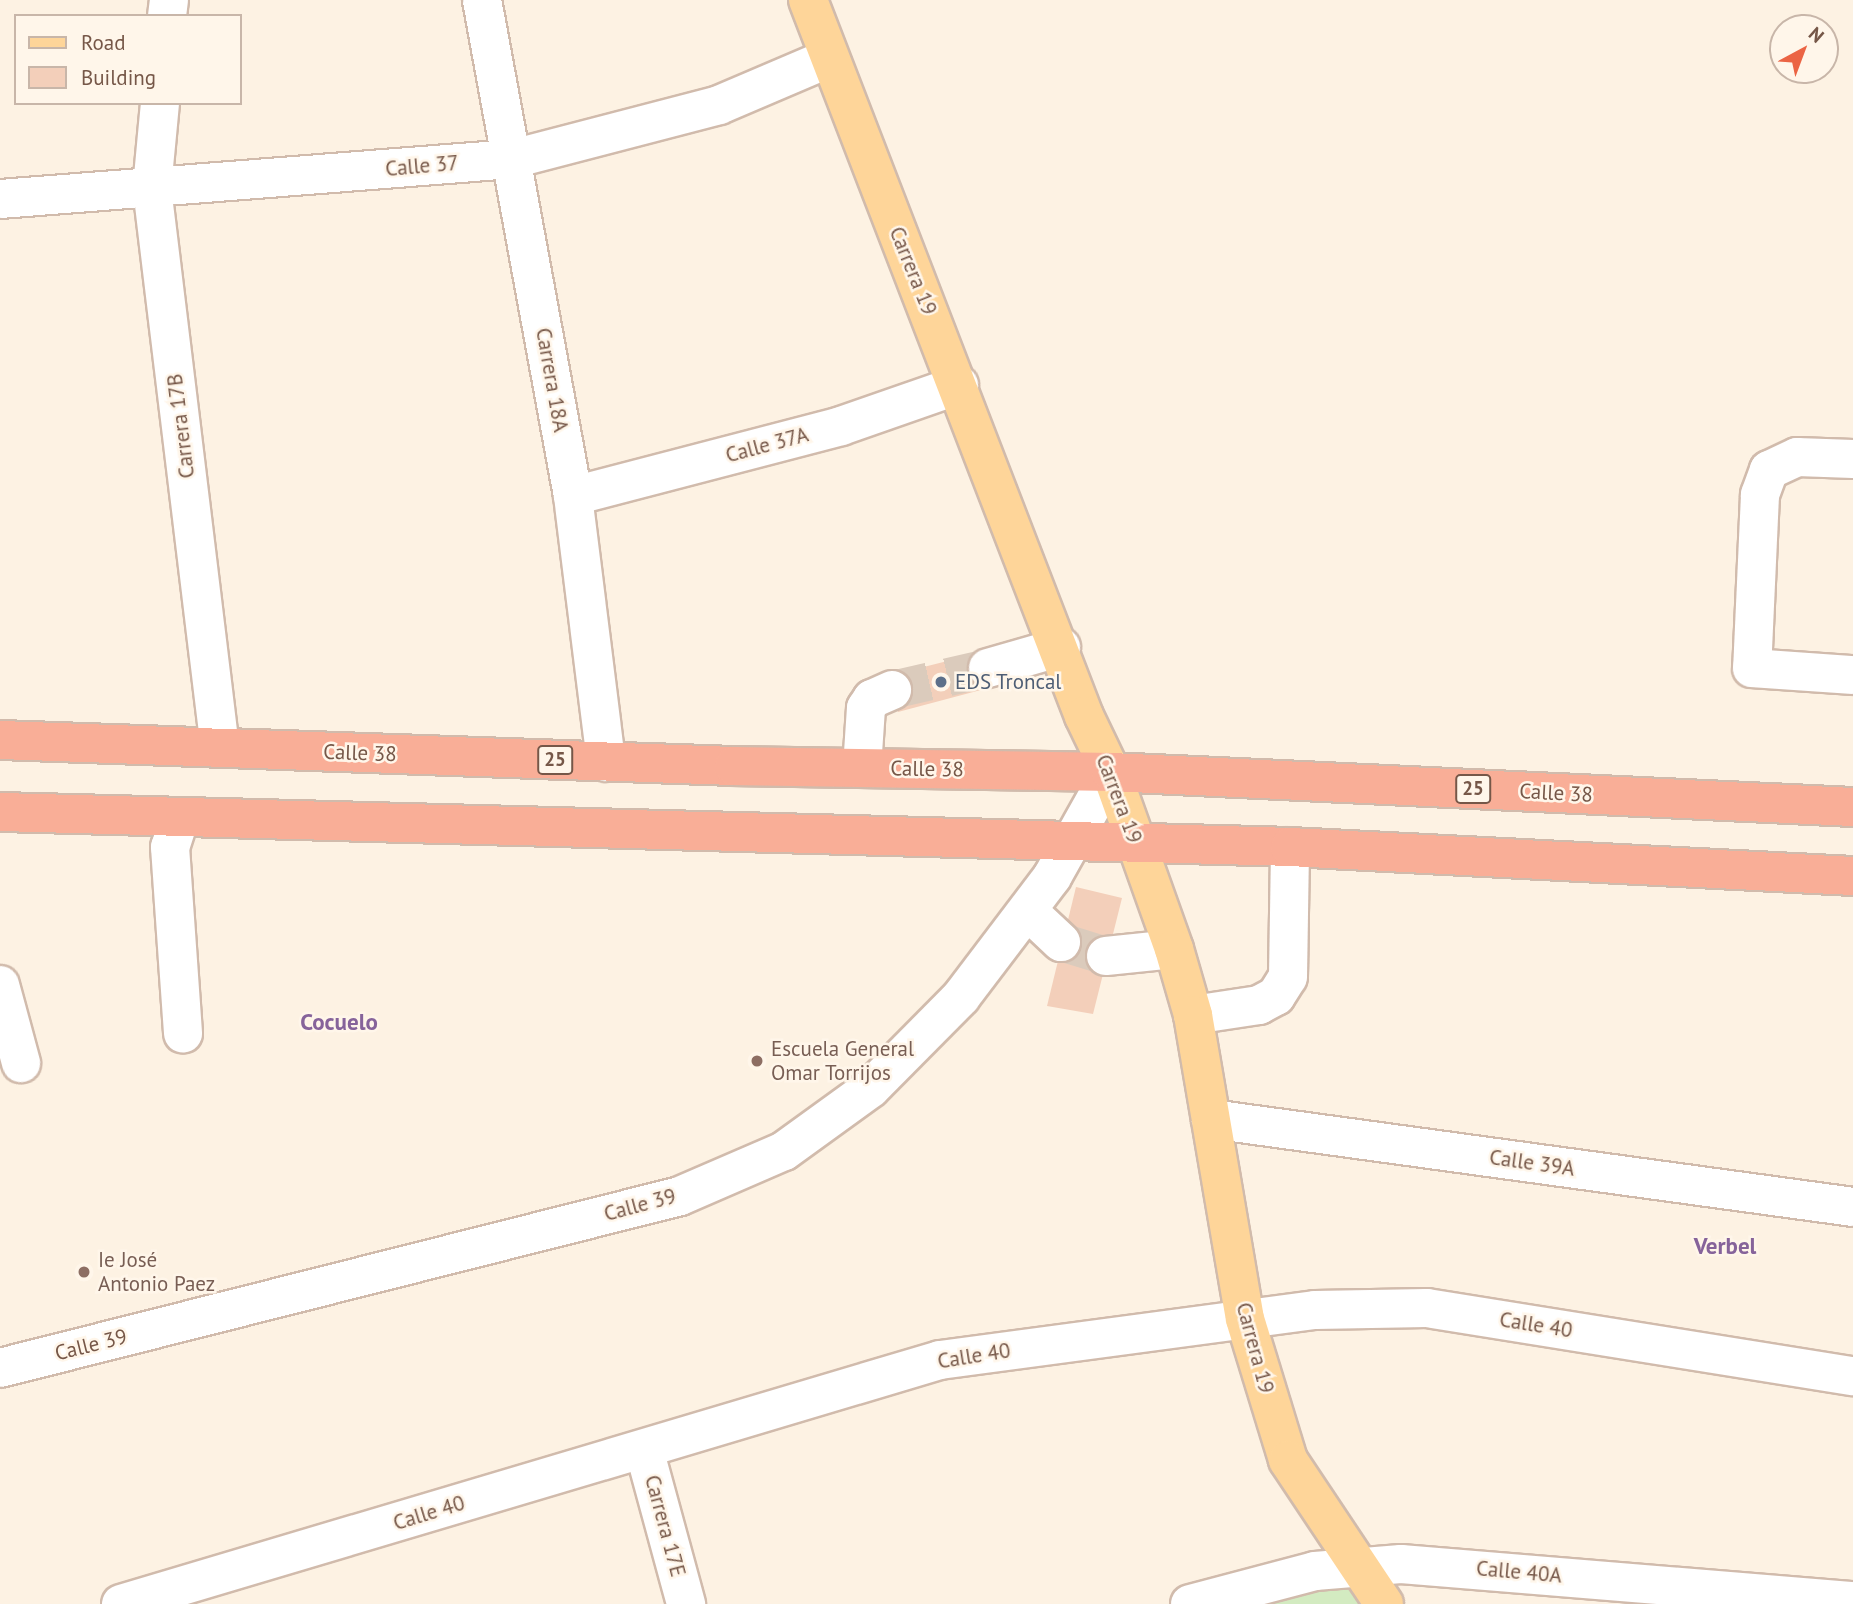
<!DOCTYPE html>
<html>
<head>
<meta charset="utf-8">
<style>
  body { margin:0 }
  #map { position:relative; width:1853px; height:1604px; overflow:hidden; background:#fdf2e3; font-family:"PT Sans",sans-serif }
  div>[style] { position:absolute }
  .green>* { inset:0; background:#d3ebc1 }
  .building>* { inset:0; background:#f3cfba }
  .minor-tunnel>* { height:38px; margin-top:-19px; transform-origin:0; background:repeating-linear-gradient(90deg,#dbcbbc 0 38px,transparent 0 57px) }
  .roads { filter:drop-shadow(2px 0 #d1bbac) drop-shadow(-2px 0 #d1bbac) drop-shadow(0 2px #d1bbac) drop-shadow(0 -2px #d1bbac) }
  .minor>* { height:38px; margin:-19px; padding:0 19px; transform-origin:19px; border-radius:19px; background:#fff }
  .major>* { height:38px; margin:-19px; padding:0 19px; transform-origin:19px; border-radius:19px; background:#fed599 }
  .highway>* { height:38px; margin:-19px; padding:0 19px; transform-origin:19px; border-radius:19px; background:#f9ae97 }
  .dots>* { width:19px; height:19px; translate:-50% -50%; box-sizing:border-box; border:4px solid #fff6ea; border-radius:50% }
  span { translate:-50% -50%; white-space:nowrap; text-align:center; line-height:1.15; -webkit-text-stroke:5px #fff6ea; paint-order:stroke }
  .shield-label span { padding:2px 5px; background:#fff6ea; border:2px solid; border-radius:5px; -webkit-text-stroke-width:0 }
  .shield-label { font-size:19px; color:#765748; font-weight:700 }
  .street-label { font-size:21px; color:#765748 }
  .service-label { font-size:21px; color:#4e5e75 }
  .left { translate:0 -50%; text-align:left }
  .education-label { font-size:21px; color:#785e54 }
  .neighbourhood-label { font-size:23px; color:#86639a; font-weight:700 }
  .legend { position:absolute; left:14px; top:14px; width:228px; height:91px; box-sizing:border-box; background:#fff6ea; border:2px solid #c8b6a9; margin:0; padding:9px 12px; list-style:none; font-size:21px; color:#765748 }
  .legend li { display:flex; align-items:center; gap:14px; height:35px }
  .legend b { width:35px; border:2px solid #c8b6a9 }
  .north { position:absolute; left:1769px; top:14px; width:70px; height:70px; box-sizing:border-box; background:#fff6ea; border:2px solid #c8b6a9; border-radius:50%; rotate:41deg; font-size:19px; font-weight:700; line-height:28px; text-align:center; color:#765748 }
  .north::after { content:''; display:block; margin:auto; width:24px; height:32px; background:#eb6444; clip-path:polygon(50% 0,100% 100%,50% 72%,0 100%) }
</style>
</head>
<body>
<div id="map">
  <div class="green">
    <div style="clip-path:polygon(1356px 1567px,1384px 1604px,1194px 1604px)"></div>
  </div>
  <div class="building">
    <div style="clip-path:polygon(983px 652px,992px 687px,898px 712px,888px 676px)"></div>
    <div style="clip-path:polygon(1076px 887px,1122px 898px,1093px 1014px,1047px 1006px)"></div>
  </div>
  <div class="minor-tunnel">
    <div style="left:892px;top:690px;width:98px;rotate:-12.9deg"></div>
    <div style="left:1061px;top:942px;width:47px;rotate:17.3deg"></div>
  </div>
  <div class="roads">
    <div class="minor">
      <div style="left:482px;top:0;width:504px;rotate:79.6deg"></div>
      <div style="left:573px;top:496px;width:268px;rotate:82.9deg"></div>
      <div style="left:167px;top:16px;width:16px;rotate:-83deg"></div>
      <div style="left:160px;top:103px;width:85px;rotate:95.4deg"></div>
      <div style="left:152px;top:188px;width:564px;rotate:83.08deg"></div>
      <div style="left:0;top:199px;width:514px;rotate:-4.47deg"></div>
      <div style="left:512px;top:159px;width:214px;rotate:-14.6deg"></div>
      <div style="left:719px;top:105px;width:120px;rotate:-23.1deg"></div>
      <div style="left:1853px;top:459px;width:56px;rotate:-178deg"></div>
      <div style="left:1797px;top:457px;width:31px;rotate:155deg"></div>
      <div style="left:1769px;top:470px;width:27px;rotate:110deg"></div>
      <div style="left:1760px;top:495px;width:173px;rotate:92.6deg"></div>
      <div style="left:1752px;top:668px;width:101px;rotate:4deg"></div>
      <div style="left:573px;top:496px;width:277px;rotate:-14.6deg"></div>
      <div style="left:841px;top:426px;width:125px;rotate:-19.2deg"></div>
      <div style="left:988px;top:668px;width:76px;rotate:-16deg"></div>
      <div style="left:862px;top:768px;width:60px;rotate:-86.2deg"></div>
      <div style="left:866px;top:708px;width:11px;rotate:-56deg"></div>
      <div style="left:872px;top:699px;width:22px;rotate:-24deg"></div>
      <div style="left:180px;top:817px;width:32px;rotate:108deg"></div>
      <div style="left:170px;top:847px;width:187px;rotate:86deg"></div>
      <div style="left:1029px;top:912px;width:44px;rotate:43.2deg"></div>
      <div style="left:1106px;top:956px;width:68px;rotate:-5.9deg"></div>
      <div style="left:0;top:985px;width:81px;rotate:74.9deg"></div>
      <div style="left:1193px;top:1015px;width:67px;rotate:-8.6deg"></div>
      <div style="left:1259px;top:1005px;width:19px;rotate:-28deg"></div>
      <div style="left:1276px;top:996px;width:22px;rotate:-58deg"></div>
      <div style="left:1288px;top:977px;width:130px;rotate:-89.1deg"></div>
      <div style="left:1211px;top:1119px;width:648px;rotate:7.8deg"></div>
      <div style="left:0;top:1368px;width:701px;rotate:-14.19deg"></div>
      <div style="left:680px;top:1196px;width:113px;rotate:-23.4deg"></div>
      <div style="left:784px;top:1151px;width:107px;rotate:-35.9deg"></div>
      <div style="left:871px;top:1088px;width:128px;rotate:-45.3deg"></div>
      <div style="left:961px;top:997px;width:151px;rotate:-52.8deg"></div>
      <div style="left:1052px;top:877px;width:120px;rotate:-60.7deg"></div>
      <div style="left:644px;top:1449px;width:161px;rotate:74.8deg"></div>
      <div style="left:121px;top:1604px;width:855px;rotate:-16.59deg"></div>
      <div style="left:940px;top:1360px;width:378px;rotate:-7.6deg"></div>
      <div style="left:1315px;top:1310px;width:112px;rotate:-1deg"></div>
      <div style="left:1427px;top:1308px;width:431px;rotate:9.1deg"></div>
      <div style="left:1190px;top:1604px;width:129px;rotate:-14.8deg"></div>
      <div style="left:1315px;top:1571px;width:86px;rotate:-4.7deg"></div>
      <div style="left:1401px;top:1564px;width:454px;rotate:4.7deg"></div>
    </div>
    <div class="major">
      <div style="left:808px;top:0;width:767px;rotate:68.92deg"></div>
      <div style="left:1084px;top:716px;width:62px;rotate:64.3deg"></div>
      <div style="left:1111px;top:772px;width:188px;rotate:70.4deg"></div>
      <div style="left:1174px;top:949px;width:69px;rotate:73.9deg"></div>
      <div style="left:1193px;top:1015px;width:308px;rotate:80.3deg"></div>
      <div style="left:1245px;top:1319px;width:147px;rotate:73deg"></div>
      <div style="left:1288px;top:1460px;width:173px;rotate:56.3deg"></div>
    </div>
    <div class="highway">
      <div style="left:0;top:740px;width:734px;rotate:2.03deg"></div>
      <div style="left:734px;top:766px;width:377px;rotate:0.9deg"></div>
      <div style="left:1111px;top:772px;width:743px;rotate:2.7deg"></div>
      <div style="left:0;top:812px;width:1290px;rotate:1.55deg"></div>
      <div style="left:1290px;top:847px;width:564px;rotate:2.95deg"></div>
    </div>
  </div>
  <div class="dots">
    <div style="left:941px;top:682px;background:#5c6f8a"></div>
    <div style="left:757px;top:1061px;background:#8d6e63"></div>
    <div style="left:84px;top:1272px;background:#8d6e63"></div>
  </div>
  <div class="shield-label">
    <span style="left:555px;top:760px">25</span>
    <span style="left:1473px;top:789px">25</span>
  </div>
  <div class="street-label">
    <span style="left:422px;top:166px;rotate:-5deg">Calle 37</span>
    <span style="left:913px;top:271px;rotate:68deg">Carrera 19</span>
    <span style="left:552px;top:380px;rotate:80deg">Carrera 18A</span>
    <span style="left:181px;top:426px;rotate:-97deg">Carrera 17B</span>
    <span style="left:767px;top:445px;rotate:-15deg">Calle 37A</span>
    <span style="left:360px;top:753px;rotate:2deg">Calle 38</span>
    <span style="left:927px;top:769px;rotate:1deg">Calle 38</span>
    <span style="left:1556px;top:793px;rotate:3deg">Calle 38</span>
    <span style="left:1119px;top:799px;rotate:69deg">Carrera 19</span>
    <span style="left:1532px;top:1163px;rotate:8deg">Calle 39A</span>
    <span style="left:640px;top:1205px;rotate:-15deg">Calle 39</span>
    <span style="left:1536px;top:1325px;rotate:9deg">Calle 40</span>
    <span style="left:91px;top:1345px;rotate:-14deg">Calle 39</span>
    <span style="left:1255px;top:1348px;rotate:75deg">Carrera 19</span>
    <span style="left:974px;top:1356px;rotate:-9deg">Calle 40</span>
    <span style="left:429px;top:1513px;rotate:-17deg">Calle 40</span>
    <span style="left:665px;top:1526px;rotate:75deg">Carrera 17E</span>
    <span style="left:1519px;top:1572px;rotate:5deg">Calle 40A</span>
  </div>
  <div class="service-label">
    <span class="left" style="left:955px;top:682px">EDS Troncal</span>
  </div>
  <div class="education-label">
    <span class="left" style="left:771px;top:1061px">Escuela General<br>Omar Torrijos</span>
    <span class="left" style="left:98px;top:1272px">Ie José<br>Antonio Paez</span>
  </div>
  <div class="neighbourhood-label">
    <span style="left:339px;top:1022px">Cocuelo</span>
    <span style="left:1725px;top:1246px">Verbel</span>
  </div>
  <ul class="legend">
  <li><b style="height:9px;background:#fed599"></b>Road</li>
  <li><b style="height:19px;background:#f3cfba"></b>Building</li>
  </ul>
  <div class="north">N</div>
</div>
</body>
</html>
